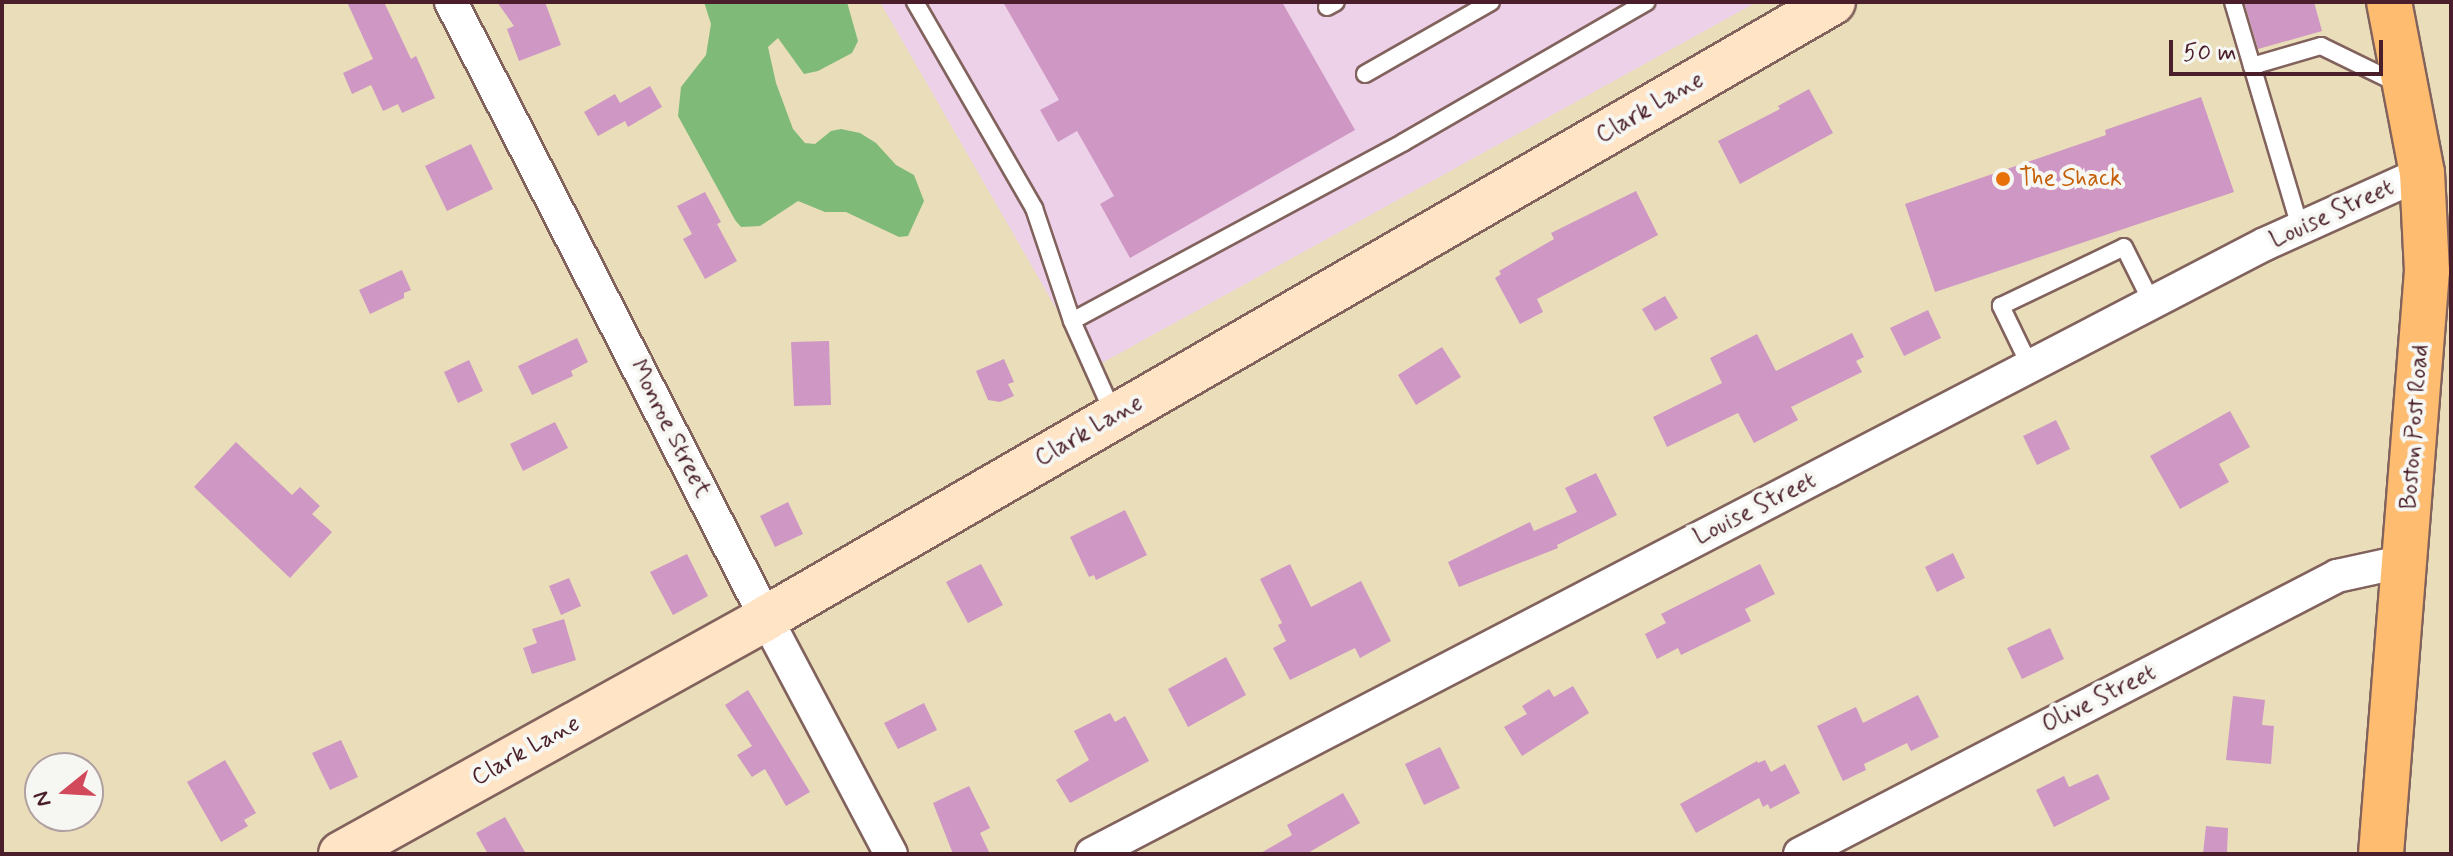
<!DOCTYPE html>
<html>
<head>
<meta charset="utf-8">
<style>
  body { margin:0 }
  #map { position:relative; width:2453px; height:856px; overflow:hidden; background:#e9deb9; font-family:Mynerve,sans-serif }
  div>[style] { position:absolute }
  .built>* { inset:0; background:#edd1e9 }
  .forest>* { inset:0; background:#80ba78 }
  .building>* { inset:0; background:#cf97c3 }
  .roads { filter:drop-shadow(2px 0 #82625d) drop-shadow(-2px 0 #82625d) drop-shadow(0 2px #82625d) drop-shadow(0 -2px #82625d) }
  .lane>* { height:16px; margin:-8px; padding:0 8px; transform-origin:8px; border-radius:8px; background:#fff }
  .street>* { height:32px; margin:-16px; padding:0 16px; transform-origin:16px; border-radius:16px; background:#fff }
  .secondary>* { height:44px; margin:-22px; padding:0 22px; transform-origin:22px; border-radius:22px; background:#ffe4c6 }
  .primary>* { height:44px; margin:-22px; padding:0 22px; transform-origin:22px; border-radius:22px; background:#febc70 }
  .dots>* { width:22px; height:22px; translate:-50% -50%; box-sizing:border-box; border:4px solid #f6f6f2; border-radius:50% }
  span { translate:-50% -50%; white-space:nowrap; text-align:center; line-height:1.15; -webkit-text-stroke:8px #f6f6f2; paint-order:stroke }
  .street-label { font-size:24px; color:#4a1f2b }
  .food-label { font-size:24px; color:#c56008 }
  .left { translate:0 -50%; text-align:left }
  .frame { position:absolute; inset:0; border:4px solid #4a1f2b; pointer-events:none }
  .north { position:absolute; left:24px; top:752px; width:80px; height:80px; box-sizing:border-box; background:#f6f6f2; border:2px solid #b1a0a2; border-radius:50%; rotate:252deg; font-size:22px; font-weight:700; line-height:32px; text-align:center; color:#4a1f2b }
  .north::after { content:''; display:block; margin:auto; width:28px; height:36px; background:#d1495b; clip-path:polygon(50% 0,100% 100%,50% 72%,0 100%) }
  .scale { position:absolute; left:2169px; top:40px; width:214px; height:36px; box-sizing:border-box; border:4px solid #4a1f2b; border-top:0; padding-left:10px; font-size:24px; line-height:28px; white-space:nowrap; color:#4a1f2b; -webkit-text-stroke:6px #f6f6f2; paint-order:stroke }
</style>
</head>
<body>
<div id="map">
  <div class="built">
    <div style="clip-path:polygon(880px 2px,1757px 2px,1091px 369px)"></div>
  </div>
  <div class="forest">
    <div style="clip-path:polygon(704px 2px,847px 2px,858px 41px,852px 53px,818px 71px,804px 74px,778px 38px,768px 47px,776px 83px,793px 129px,805px 143px,815px 144px,831px 131px,841px 129px,860px 133px,876px 143px,896px 165px,914px 175px,924px 201px,908px 236px,899px 237px,846px 212px,825px 212px,798px 201px,760px 226px,741px 227px,735px 220px,678px 116px,681px 87px,706px 55px,711px 24px)"></div>
  </div>
  <div class="building">
    <div style="clip-path:polygon(347px 2px,384px 2px,411px 59px,416px 56px,435px 98px,402px 113px,398px 104px,383px 111px,371px 85px,352px 94px,343px 73px,373px 59px)"></div>
    <div style="clip-path:polygon(497px 2px,545px 2px,561px 45px,519px 61px,507px 29px,514px 26px)"></div>
    <div style="clip-path:polygon(1003px 2px,1282px 2px,1355px 130px,1130px 258px,1100px 204px,1114px 196px,1077px 131px,1058px 142px,1040px 110px,1059px 100px)"></div>
    <div style="clip-path:polygon(2244px 2px,2314px 2px,2322px 31px,2258px 49px)"></div>
    <div style="clip-path:polygon(650px 86px,662px 107px,628px 127px,625px 121px,598px 136px,584px 112px,615px 94px,620px 103px)"></div>
    <div style="clip-path:polygon(1809px 89px,1833px 133px,1740px 184px,1718px 141px,1780px 109px,1778px 106px)"></div>
    <div style="clip-path:polygon(2201px 97px,2234px 192px,1935px 292px,1905px 204px,2106px 135px,2105px 130px)"></div>
    <div style="clip-path:polygon(471px 144px,493px 189px,447px 211px,425px 166px)"></div>
    <div style="clip-path:polygon(1636px 191px,1658px 235px,1537px 299px,1543px 312px,1520px 324px,1495px 278px,1501px 274px,1499px 271px,1554px 239px,1551px 233px)"></div>
    <div style="clip-path:polygon(705px 192px,721px 222px,717px 224px,737px 261px,705px 279px,683px 239px,692px 234px,677px 206px)"></div>
    <div style="clip-path:polygon(402px 270px,411px 290px,404px 293px,404px 298px,370px 314px,359px 290px)"></div>
    <div style="clip-path:polygon(1665px 296px,1678px 318px,1655px 331px,1642px 309px)"></div>
    <div style="clip-path:polygon(1928px 310px,1941px 338px,1904px 356px,1890px 328px)"></div>
    <div style="clip-path:polygon(1852px 333px,1864px 357px,1856px 361px,1862px 372px,1791px 407px,1798px 420px,1754px 443px,1738px 413px,1667px 447px,1653px 417px,1722px 383px,1710px 358px,1757px 334px,1776px 371px)"></div>
    <div style="clip-path:polygon(577px 338px,588px 362px,571px 371px,573px 376px,532px 395px,518px 366px)"></div>
    <div style="clip-path:polygon(829px 341px,831px 405px,794px 406px,791px 342px)"></div>
    <div style="clip-path:polygon(1442px 347px,1461px 377px,1416px 405px,1398px 375px)"></div>
    <div style="clip-path:polygon(1004px 359px,1014px 382px,1008px 384px,1014px 396px,1000px 402px,988px 400px,976px 371px)"></div>
    <div style="clip-path:polygon(469px 360px,483px 391px,458px 403px,444px 372px)"></div>
    <div style="clip-path:polygon(2230px 411px,2250px 447px,2219px 464px,2229px 482px,2180px 509px,2150px 456px)"></div>
    <div style="clip-path:polygon(2056px 420px,2070px 449px,2037px 465px,2023px 436px)"></div>
    <div style="clip-path:polygon(555px 422px,568px 448px,523px 471px,510px 444px)"></div>
    <div style="clip-path:polygon(236px 442px,292px 495px,300px 487px,320px 506px,312px 514px,332px 532px,290px 578px,194px 487px)"></div>
    <div style="clip-path:polygon(1596px 473px,1617px 515px,1557px 545px,1558px 548px,1459px 587px,1448px 562px,1530px 522px,1534px 531px,1577px 512px,1565px 488px)"></div>
    <div style="clip-path:polygon(788px 502px,803px 534px,775px 547px,760px 516px)"></div>
    <div style="clip-path:polygon(1125px 510px,1147px 555px,1096px 580px,1094px 575px,1089px 577px,1070px 537px)"></div>
    <div style="clip-path:polygon(1953px 553px,1965px 578px,1937px 592px,1925px 567px)"></div>
    <div style="clip-path:polygon(687px 554px,708px 596px,673px 615px,650px 572px)"></div>
    <div style="clip-path:polygon(981px 564px,1003px 605px,968px 623px,946px 582px)"></div>
    <div style="clip-path:polygon(1290px 564px,1311px 607px,1361px 581px,1391px 641px,1360px 658px,1355px 648px,1290px 680px,1273px 648px,1286px 641px,1278px 625px,1282px 623px,1260px 579px)"></div>
    <div style="clip-path:polygon(1760px 564px,1775px 594px,1745px 609px,1751px 621px,1681px 655px,1678px 648px,1657px 659px,1645px 634px,1666px 623px,1661px 614px)"></div>
    <div style="clip-path:polygon(569px 578px,581px 606px,561px 615px,549px 586px)"></div>
    <div style="clip-path:polygon(564px 619px,576px 660px,532px 674px,523px 648px,537px 643px,532px 629px)"></div>
    <div style="clip-path:polygon(2050px 628px,2064px 659px,2022px 679px,2007px 648px)"></div>
    <div style="clip-path:polygon(1226px 657px,1246px 695px,1188px 727px,1168px 689px)"></div>
    <div style="clip-path:polygon(1573px 686px,1589px 713px,1522px 756px,1504px 727px,1527px 714px,1522px 706px,1549px 689px,1554px 697px)"></div>
    <div style="clip-path:polygon(748px 690px,810px 792px,786px 806px,765px 769px,752px 777px,737px 755px,752px 746px,725px 705px)"></div>
    <div style="clip-path:polygon(1918px 695px,1939px 737px,1911px 751px,1907px 743px,1864px 764px,1866px 770px,1843px 781px,1817px 726px,1856px 707px,1863px 723px)"></div>
    <div style="clip-path:polygon(2233px 696px,2265px 700px,2262px 725px,2274px 726px,2271px 764px,2226px 760px)"></div>
    <div style="clip-path:polygon(924px 703px,937px 730px,898px 749px,884px 723px)"></div>
    <div style="clip-path:polygon(1110px 713px,1115px 722px,1125px 716px,1149px 761px,1070px 803px,1056px 780px,1089px 760px,1074px 731px)"></div>
    <div style="clip-path:polygon(341px 740px,358px 777px,330px 790px,312px 753px)"></div>
    <div style="clip-path:polygon(1440px 747px,1460px 788px,1424px 805px,1405px 764px)"></div>
    <div style="clip-path:polygon(225px 760px,256px 813px,244px 820px,248px 826px,221px 842px,187px 782px)"></div>
    <div style="clip-path:polygon(1765px 760px,1771px 772px,1785px 764px,1800px 793px,1770px 809px,1768px 804px,1763px 807px,1759px 798px,1696px 833px,1680px 804px,1757px 761px,1758px 763px)"></div>
    <div style="clip-path:polygon(2098px 774px,2110px 799px,2054px 827px,2036px 790px,2064px 776px,2069px 787px)"></div>
    <div style="clip-path:polygon(969px 786px,990px 828px,980px 833px,990px 854px,953px 854px,933px 803px)"></div>
    <div style="clip-path:polygon(1343px 793px,1360px 823px,1306px 854px,1259px 854px,1292px 835px,1287px 825px)"></div>
    <div style="clip-path:polygon(505px 817px,526px 854px,488px 854px,476px 833px)"></div>
    <div style="clip-path:polygon(2206px 826px,2228px 828px,2227px 854px,2203px 854px)"></div>
  </div>
  <div class="roads">
    <div class="lane">
      <div style="left:915px;top:2px;width:238px;rotate:60deg"></div>
      <div style="left:1034px;top:208px;width:119px;rotate:71.4deg"></div>
      <div style="left:1072px;top:321px;width:377px;rotate:-28.3deg"></div>
      <div style="left:1404px;top:142px;width:280px;rotate:-30deg"></div>
      <div style="left:2233px;top:2px;width:67px;rotate:73.5deg"></div>
      <div style="left:2252px;top:66px;width:72px;rotate:-16.2deg"></div>
      <div style="left:2321px;top:46px;width:85px;rotate:26deg"></div>
      <div style="left:1327px;top:7px;width:10px;rotate:-29deg"></div>
      <div style="left:2252px;top:66px;width:168px;rotate:73.4deg"></div>
      <div style="left:1365px;top:74px;width:145px;rotate:-29.7deg"></div>
      <div style="left:1072px;top:321px;width:103px;rotate:65.9deg"></div>
      <div style="left:2030px;top:366px;width:67px;rotate:-115.8deg"></div>
      <div style="left:2001px;top:306px;width:136px;rotate:-25.6deg"></div>
      <div style="left:2124px;top:247px;width:63px;rotate:63.4deg"></div>
    </div>
    <div class="street">
      <div style="left:451px;top:2px;width:692px;rotate:62.92deg"></div>
      <div style="left:766px;top:618px;width:267px;rotate:62.1deg"></div>
      <div style="left:1092px;top:854px;width:1322px;rotate:-27.48deg"></div>
      <div style="left:2265px;top:244px;width:172px;rotate:-24.3deg"></div>
      <div style="left:1800px;top:854px;width:605px;rotate:-27.37deg"></div>
      <div style="left:2337px;top:576px;width:70px;rotate:-12.4deg"></div>
    </div>
    <div class="secondary">
      <div style="left:341px;top:854px;width:486px;rotate:-29deg"></div>
      <div style="left:766px;top:618px;width:1232px;rotate:-30deg"></div>
    </div>
    <div class="primary">
      <div style="left:2381px;top:854px;width:585px;rotate:-85.49deg"></div>
      <div style="left:2427px;top:271px;width:98px;rotate:-92.9deg"></div>
      <div style="left:2422px;top:173px;width:174px;rotate:-100.9deg"></div>
    </div>
  </div>
  <div class="dots">
    <div style="left:2003px;top:179px;background:#e8710a"></div>
  </div>
  <div class="street-label">
    <span style="left:1650px;top:108px;rotate:-30deg">Clark Lane</span>
    <span style="left:2332px;top:214px;rotate:-25deg">Louise Street</span>
    <span style="left:2415px;top:427px;rotate:-86deg">Boston Post Road</span>
    <span style="left:670px;top:429px;rotate:63deg">Monroe Street</span>
    <span style="left:1089px;top:431px;rotate:-30deg">Clark Lane</span>
    <span style="left:1755px;top:509px;rotate:-27deg">Louise Street</span>
    <span style="left:2099px;top:699px;rotate:-27deg">Olive Street</span>
    <span style="left:526px;top:751px;rotate:-29deg">Clark Lane</span>
  </div>
  <div class="food-label">
    <span class="left" style="left:2019px;top:179px">The Shack</span>
  </div>
  <div class="frame"></div>
  <div class="north">N</div>
  <div class="scale">50 m</div>
</div>
</body>
</html>
